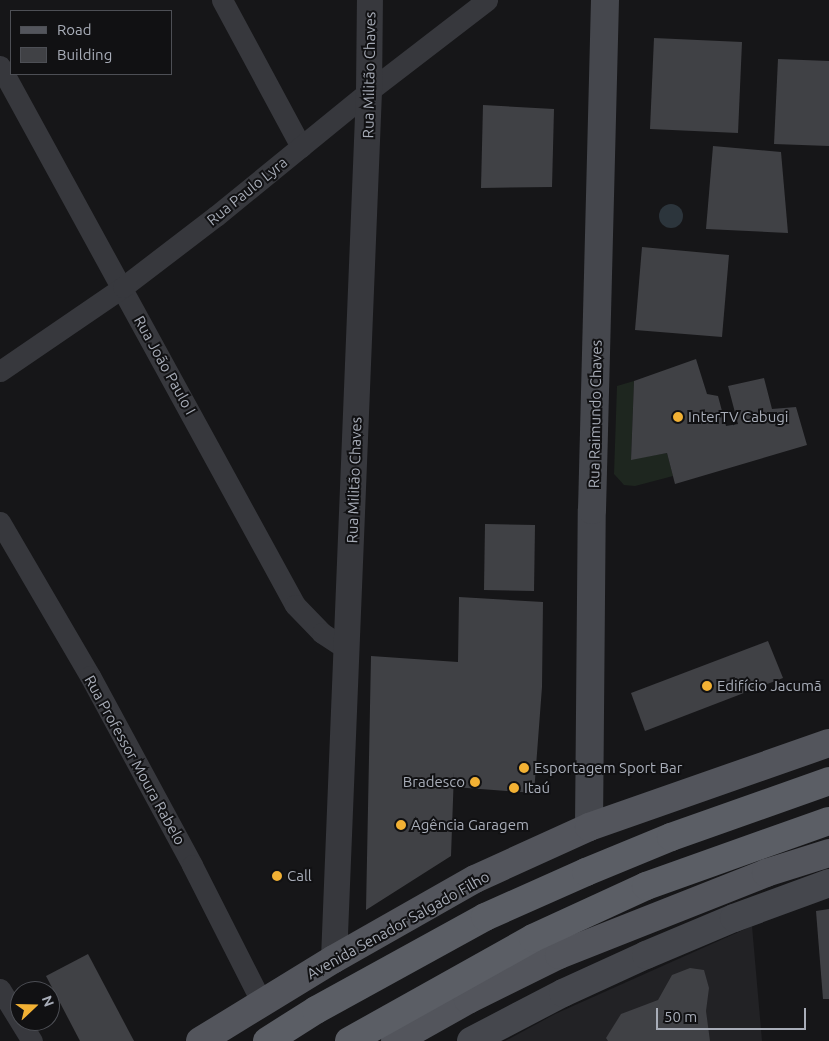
<!DOCTYPE html>
<html>
<head>
<meta charset="utf-8">
<style>
  body { margin:0 }
  #map { position:relative; width:829px; height:1041px; overflow:hidden; background:#161618; font-family:Ubuntu,sans-serif }
  div>[style] { position:absolute }
  .built>* { inset:0; background:#222225 }
  .green>* { inset:0; background:#1e261f }
  .water>* { inset:0; background:#2c353c }
  .round { border-radius:50% }
  .building>* { inset:0; background:#404145 }
  .minor>* { height:21px; margin:-10.5px; padding:0 10.5px; transform-origin:10.5px; border-radius:10.5px; background:#37383d }
  .tertiary>* { height:26px; margin:-13px; padding:0 13px; transform-origin:13px; border-radius:13px; background:#37383d }
  .secondary>* { height:28px; margin:-14px; padding:0 14px; transform-origin:14px; border-radius:14px; background:#45474d }
  .primary>* { height:28px; margin:-14px; padding:0 14px; transform-origin:14px; border-radius:14px; background:#53555c }
  .trunk>* { height:28px; margin:-14px; padding:0 14px; transform-origin:14px; border-radius:14px; background:#5b5e65 }
  .dots>* { width:14px; height:14px; translate:-50% -50%; box-sizing:border-box; border:2px solid #111113; border-radius:50% }
  span { translate:-50% -50%; white-space:nowrap; text-align:center; line-height:1.15; -webkit-text-stroke:4px #111113; paint-order:stroke }
  .street-label { font-size:15px; color:#a8adb8 }
  .poi-label { font-size:15px; color:#a8adb8 }
  .left { translate:0 -50%; text-align:left }
  .right { translate:-100% -50%; text-align:right }
  .legend { position:absolute; left:10px; top:10px; width:162px; height:65px; box-sizing:border-box; background:#111113; border:1px solid #4d4f55; margin:0; padding:6px 9px; list-style:none; font-size:15px; color:#a8adb8 }
  .legend li { display:flex; align-items:center; gap:10px; height:25px }
  .legend b { width:25px; border:1px solid #4d4f55 }
  .north { position:absolute; left:10px; top:981px; width:50px; height:50px; box-sizing:border-box; background:#111113; border:1px solid #4d4f55; border-radius:50%; rotate:69deg; font-size:14px; font-weight:700; line-height:20px; text-align:center; color:#a8adb8 }
  .north::after { content:''; display:block; margin:auto; width:18px; height:22px; background:#f2b134; clip-path:polygon(50% 0,100% 100%,50% 72%,0 100%) }
  .scale { position:absolute; left:656px; top:1008px; width:150px; height:22px; box-sizing:border-box; border:2px solid #a8adb8; border-top:0; padding-left:6px; font-size:15px; line-height:18px; white-space:nowrap; color:#a8adb8; -webkit-text-stroke:4px #111113; paint-order:stroke }
</style>
</head>
<body>
<div id="map">
  <div class="built">
    <div style="clip-path:polygon(752px 926px,762px 1041px,505px 1041px,555px 1014px)"></div>
  </div>
  <div class="green">
    <div style="clip-path:polygon(634px 381px,631px 459px,667px 453px,673px 476px,635px 486px,624px 485px,614px 474px,617px 386px)"></div>
  </div>
  <div class="water">
    <div class="round" style="left:659px;top:204px;width:24px;height:24px"></div>
  </div>
  <div class="building">
    <div style="clip-path:polygon(654px 38px,742px 42px,738px 133px,650px 129px)"></div>
    <div style="clip-path:polygon(778px 59px,829px 61px,829px 146px,774px 144px)"></div>
    <div style="clip-path:polygon(483px 105px,554px 109px,552px 187px,481px 188px)"></div>
    <div style="clip-path:polygon(713px 146px,781px 152px,788px 233px,706px 229px)"></div>
    <div style="clip-path:polygon(642px 247px,729px 255px,722px 337px,635px 330px)"></div>
    <div style="clip-path:polygon(696px 359px,707px 394px,718px 396px,726px 426px,738px 424px,728px 386px,764px 378px,772px 409px,796px 407px,807px 445px,675px 484px,667px 453px,631px 460px,634px 381px)"></div>
    <div style="clip-path:polygon(485px 524px,535px 525px,534px 591px,484px 590px)"></div>
    <div style="clip-path:polygon(459px 597px,543px 602px,542px 687px,534px 793px,454px 787px,454px 772px,451px 856px,366px 910px,371px 656px,458px 662px)"></div>
    <div style="clip-path:polygon(768px 641px,783px 678px,645px 731px,631px 693px)"></div>
    <div style="clip-path:polygon(829px 909px,829px 999px,823px 999px,816px 911px)"></div>
    <div style="clip-path:polygon(88px 954px,134px 1041px,80px 1041px,46px 976px)"></div>
    <div style="clip-path:polygon(690px 968px,704px 970px,709px 988px,706px 1011px,710px 1041px,608px 1041px,606px 1038px,621px 1014px,658px 1000px,672px 975px)"></div>
  </div>
  <div class="minor">
    <div style="left:222px;top:0;width:167px;rotate:61.7deg"></div>
    <div style="left:0;top:66px;width:614px;rotate:61.31deg"></div>
    <div style="left:295px;top:605px;width:39px;rotate:46deg"></div>
    <div style="left:322px;top:633px;width:30px;rotate:33deg"></div>
    <div style="left:0;top:371px;width:149px;rotate:-34.3deg"></div>
    <div style="left:123px;top:287px;width:117px;rotate:-37.4deg"></div>
    <div style="left:216px;top:216px;width:198px;rotate:-39.2deg"></div>
    <div style="left:369px;top:91px;width:149px;rotate:-37.6deg"></div>
    <div style="left:0;top:522px;width:178px;rotate:59.7deg"></div>
    <div style="left:90px;top:676px;width:215px;rotate:61.6deg"></div>
    <div style="left:192px;top:865px;width:155px;rotate:63.1deg"></div>
    <div style="left:0;top:989px;width:61px;rotate:58.4deg"></div>
  </div>
  <div class="tertiary">
    <div style="left:334px;top:959px;width:869px;rotate:-87.69deg"></div>
    <div style="left:369px;top:91px;width:91px;rotate:-89.4deg"></div>
  </div>
  <div class="secondary">
    <div style="left:589px;top:827px;width:317px;rotate:-89.5deg"></div>
    <div style="left:592px;top:510px;width:510px;rotate:-88.54deg"></div>
    <div style="left:471px;top:1041px;width:104px;rotate:-27.6deg"></div>
    <div style="left:563px;top:993px;width:91px;rotate:-24.6deg"></div>
    <div style="left:646px;top:955px;width:95px;rotate:-22.8deg"></div>
    <div style="left:734px;top:918px;width:101px;rotate:-20.2deg"></div>
  </div>
  <div class="primary">
    <div style="left:200px;top:1041px;width:157px;rotate:-31.5deg"></div>
    <div style="left:334px;top:959px;width:162px;rotate:-29.6deg"></div>
    <div style="left:475px;top:879px;width:125px;rotate:-24.5deg"></div>
    <div style="left:589px;top:827px;width:254px;rotate:-19.3deg"></div>
    <div style="left:395px;top:1041px;width:84px;rotate:-29.3deg"></div>
    <div style="left:468px;top:1000px;width:102px;rotate:-26.3deg"></div>
    <div style="left:559px;top:955px;width:223px;rotate:-21.6deg"></div>
    <div style="left:766px;top:873px;width:66px;rotate:-17.6deg"></div>
  </div>
  <div class="trunk">
    <div style="left:267px;top:1041px;width:58px;rotate:-32.3deg"></div>
    <div style="left:316px;top:1010px;width:193px;rotate:-28.8deg"></div>
    <div style="left:485px;top:917px;width:111px;rotate:-24deg"></div>
    <div style="left:586px;top:872px;width:92px;rotate:-22.4deg"></div>
    <div style="left:671px;top:837px;width:168px;rotate:-19.5deg"></div>
    <div style="left:349px;top:1041px;width:211px;rotate:-29.2deg"></div>
    <div style="left:533px;top:938px;width:124px;rotate:-24.7deg"></div>
    <div style="left:646px;top:886px;width:194px;rotate:-19.6deg"></div>
  </div>
  <div class="dots">
    <div style="left:678px;top:417px;background:#f2b134"></div>
    <div style="left:707px;top:686px;background:#f2b134"></div>
    <div style="left:524px;top:768px;background:#f2b134"></div>
    <div style="left:475px;top:782px;background:#f2b134"></div>
    <div style="left:514px;top:788px;background:#f2b134"></div>
    <div style="left:401px;top:825px;background:#f2b134"></div>
    <div style="left:277px;top:876px;background:#f2b134"></div>
  </div>
  <div class="street-label">
    <span style="left:369px;top:75px;rotate:-89deg">Rua Militão Chaves</span>
    <span style="left:247px;top:191px;rotate:-39deg">Rua Paulo Lyra</span>
    <span style="left:165px;top:365px;rotate:61deg">Rua João Paulo I</span>
    <span style="left:595px;top:414px;rotate:-89deg">Rua Raimundo Chaves</span>
    <span style="left:354px;top:480px;rotate:-88deg">Rua Militão Chaves</span>
    <span style="left:135px;top:760px;rotate:61deg">Rua Professor Moura Rabelo</span>
    <span style="left:398px;top:925px;rotate:-29deg">Avenida Senador Salgado Filho</span>
  </div>
  <div class="poi-label">
    <span class="left" style="left:688px;top:417px">InterTV Cabugi</span>
    <span class="left" style="left:717px;top:686px">Edifício Jacumã</span>
    <span class="left" style="left:534px;top:768px">Esportagem Sport Bar</span>
    <span class="right" style="left:465px;top:782px">Bradesco</span>
    <span class="left" style="left:524px;top:788px">Itaú</span>
    <span class="left" style="left:411px;top:825px">Agência Garagem</span>
    <span class="left" style="left:287px;top:876px">Call</span>
  </div>
  <ul class="legend">
  <li><b style="height:6px;background:#53555c"></b>Road</li>
  <li><b style="height:14px;background:#404145"></b>Building</li>
  </ul>
  <div class="north">N</div>
  <div class="scale">50 m</div>
</div>
</body>
</html>
